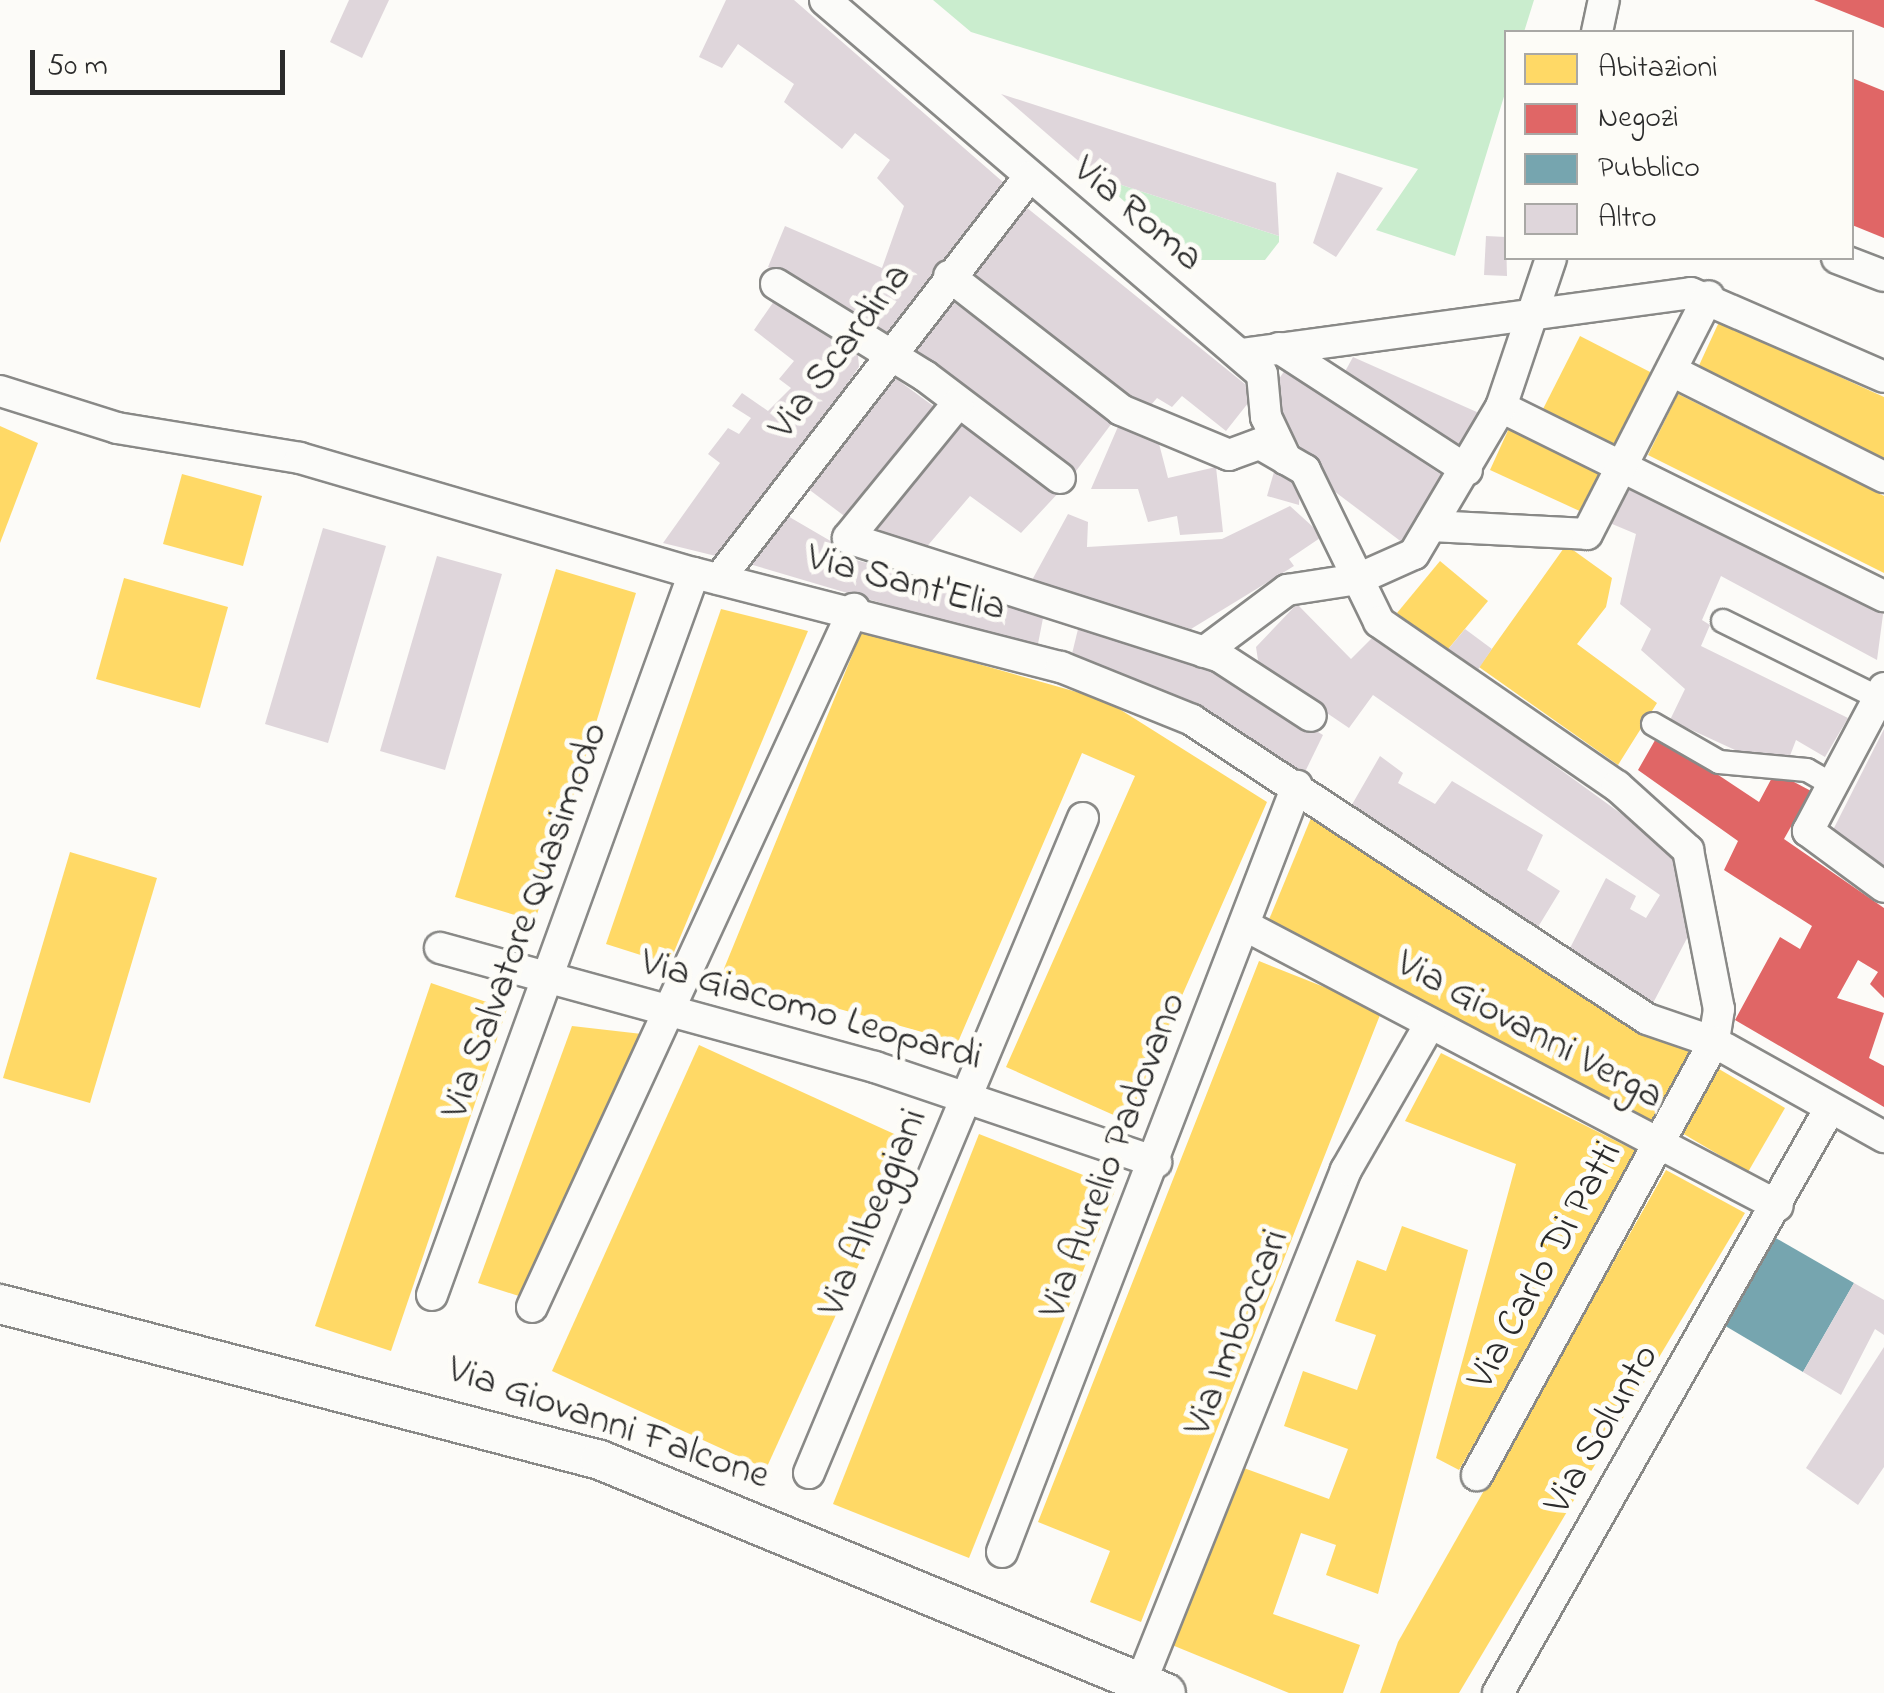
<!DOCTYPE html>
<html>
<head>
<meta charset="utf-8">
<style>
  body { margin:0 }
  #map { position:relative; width:1884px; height:1693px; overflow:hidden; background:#fcfbf8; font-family:"Indie Flower",sans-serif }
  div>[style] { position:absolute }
  .green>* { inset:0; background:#caedce }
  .homes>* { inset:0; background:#ffd966 }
  .shops>* { inset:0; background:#e06666 }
  .public>* { inset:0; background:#76a5af }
  .building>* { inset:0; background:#dfd6db }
  .roads { filter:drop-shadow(2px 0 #898987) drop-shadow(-2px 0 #898987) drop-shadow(0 2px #898987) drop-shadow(0 -2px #898987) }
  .pedestrian>* { height:22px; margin:-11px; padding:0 11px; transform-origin:11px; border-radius:11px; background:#fbfbf9 }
  .minor>* { height:30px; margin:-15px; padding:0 15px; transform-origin:15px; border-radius:15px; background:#fbfbf9 }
  .tertiary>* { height:38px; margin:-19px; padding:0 19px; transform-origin:19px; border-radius:19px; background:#fbfbf9 }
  span { translate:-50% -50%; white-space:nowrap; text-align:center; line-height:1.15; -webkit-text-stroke:10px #fdfcf7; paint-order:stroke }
  .street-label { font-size:40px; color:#2b2b2b }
  .legend { position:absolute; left:1504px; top:30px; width:350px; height:230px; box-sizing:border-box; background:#fdfcf7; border:2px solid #a9a8a5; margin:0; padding:12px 18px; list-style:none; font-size:30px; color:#2b2b2b }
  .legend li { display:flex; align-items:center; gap:20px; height:50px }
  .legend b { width:50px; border:2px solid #a9a8a5 }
  .scale { position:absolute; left:30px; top:50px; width:255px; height:45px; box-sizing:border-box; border:5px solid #2b2b2b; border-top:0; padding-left:12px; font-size:30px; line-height:35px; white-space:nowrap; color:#2b2b2b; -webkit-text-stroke:8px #fdfcf7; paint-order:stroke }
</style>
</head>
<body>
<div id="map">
  <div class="green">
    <div style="clip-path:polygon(933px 0,1534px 0,1524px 32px,1506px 32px,1506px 90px,1455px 256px,1376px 230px,1418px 169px,971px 32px)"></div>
    <div style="clip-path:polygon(1097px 177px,1279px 236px,1279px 242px,1265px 260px,1190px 260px)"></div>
  </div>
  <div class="homes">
    <div style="clip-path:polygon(1719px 322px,1884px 397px,1884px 458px,1696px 372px)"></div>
    <div style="clip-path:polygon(1580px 336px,1654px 374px,1617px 449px,1542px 411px)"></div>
    <div style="clip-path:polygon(1678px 394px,1884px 496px,1884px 573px,1648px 455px)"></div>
    <div style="clip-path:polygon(0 426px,38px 443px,0 543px)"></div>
    <div style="clip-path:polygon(1510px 426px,1604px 469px,1584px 513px,1490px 470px)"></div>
    <div style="clip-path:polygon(182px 474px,262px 496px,243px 566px,163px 544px)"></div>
    <div style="clip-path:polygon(1566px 545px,1612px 578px,1606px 607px,1577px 644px,1657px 703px,1618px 765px,1479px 667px)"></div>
    <div style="clip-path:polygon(1440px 561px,1488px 601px,1445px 653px,1397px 613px)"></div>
    <div style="clip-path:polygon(556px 569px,636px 593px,535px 921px,455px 897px)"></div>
    <div style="clip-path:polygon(124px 578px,228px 607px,200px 708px,96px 679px)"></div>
    <div style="clip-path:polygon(721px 609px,808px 631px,669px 964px,606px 944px)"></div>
    <div style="clip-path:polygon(862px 631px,1105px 700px,1267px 802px,1127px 1121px,1006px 1067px,1135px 776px,1082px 753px,958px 1042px,721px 976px)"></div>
    <div style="clip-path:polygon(1311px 818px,1689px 1052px,1653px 1122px,1268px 922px)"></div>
    <div style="clip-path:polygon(70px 852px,157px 878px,90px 1103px,3px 1078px)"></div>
    <div style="clip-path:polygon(1259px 961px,1382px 1010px,1141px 1622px,1090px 1602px,1110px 1551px,1038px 1522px)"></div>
    <div style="clip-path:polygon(431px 983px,507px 1009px,391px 1351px,315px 1326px)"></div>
    <div style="clip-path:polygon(572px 1026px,642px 1034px,522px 1297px,478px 1283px)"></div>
    <div style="clip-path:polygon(699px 1045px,914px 1143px,766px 1469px,552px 1371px)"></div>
    <div style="clip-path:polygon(1441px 1053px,1640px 1153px,1459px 1470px,1436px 1458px,1516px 1164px,1405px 1121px)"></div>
    <div style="clip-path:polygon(1719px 1069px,1785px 1108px,1748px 1172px,1682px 1133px)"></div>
    <div style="clip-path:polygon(979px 1134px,1116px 1188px,969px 1558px,833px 1504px)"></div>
    <div style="clip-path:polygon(1666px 1170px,1745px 1213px,1459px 1693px,1380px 1693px,1398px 1642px)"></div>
    <div style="clip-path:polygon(1402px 1226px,1468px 1250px,1378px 1594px,1326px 1575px,1336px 1545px,1301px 1533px,1273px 1614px,1360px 1645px,1343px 1693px,1289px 1693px,1172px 1645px,1241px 1467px,1329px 1499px,1348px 1449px,1284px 1426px,1303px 1371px,1357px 1390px,1376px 1335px,1335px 1321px,1357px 1260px,1386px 1271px)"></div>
  </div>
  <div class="shops">
    <div style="clip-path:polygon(1814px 0,1884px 0,1884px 28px)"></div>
    <div style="clip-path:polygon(1852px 78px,1884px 91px,1884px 238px,1852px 225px)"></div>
    <div style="clip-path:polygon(1658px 735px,1759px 802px,1775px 772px,1811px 791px,1784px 839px,1884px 908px,1884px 998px,1870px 984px,1878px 972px,1858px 960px,1837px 998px,1884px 1013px,1869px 1058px,1884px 1066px,1884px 1107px,1735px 1020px,1780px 937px,1800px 949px,1812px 926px,1724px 870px,1738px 841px,1638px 770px)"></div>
  </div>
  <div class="public">
    <div style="clip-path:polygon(1774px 1237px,1854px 1283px,1803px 1372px,1722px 1324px)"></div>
  </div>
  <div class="building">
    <div style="clip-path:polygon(349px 0,389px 0,362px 58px,330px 42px)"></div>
    <div style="clip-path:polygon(726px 0,794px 0,1003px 182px,888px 333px,768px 267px,785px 226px,882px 268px,904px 206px,877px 178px,890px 160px,855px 133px,842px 149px,784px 102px,794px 84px,738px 44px,722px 68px,699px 57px)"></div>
    <div style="clip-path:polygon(1001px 94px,1276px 183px,1279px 236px,1097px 177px)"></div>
    <div style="clip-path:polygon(1337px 172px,1383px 188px,1336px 257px,1313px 243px)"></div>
    <div style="clip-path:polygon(1021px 203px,1256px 393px,1226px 431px,1182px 396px,1172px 407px,1157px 398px,1144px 413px,965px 276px)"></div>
    <div style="clip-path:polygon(1486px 236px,1506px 237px,1507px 276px,1484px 275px)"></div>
    <div style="clip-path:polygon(779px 294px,858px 355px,859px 367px,724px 558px,663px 543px,720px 463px,708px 454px,728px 428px,739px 434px,751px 418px,732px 406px,742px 393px,768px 411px,791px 388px,779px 379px,794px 361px,754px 330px)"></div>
    <div style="clip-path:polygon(946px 297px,1115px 419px,1076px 471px,907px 350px)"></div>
    <div style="clip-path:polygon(1353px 357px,1479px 413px,1461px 451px,1342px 377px)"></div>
    <div style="clip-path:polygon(1285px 370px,1446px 478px,1403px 543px,1318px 479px,1270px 392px)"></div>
    <div style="clip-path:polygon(891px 375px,936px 408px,847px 518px,803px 485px)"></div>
    <div style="clip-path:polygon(962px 413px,1061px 490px,1021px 533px,970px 496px,918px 557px,873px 525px)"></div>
    <div style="clip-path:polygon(1120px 422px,1157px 436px,1168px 478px,1216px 467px,1223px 532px,1180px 535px,1177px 516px,1148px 522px,1138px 489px,1091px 489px)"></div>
    <div style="clip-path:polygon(1276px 465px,1300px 482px,1299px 505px,1267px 496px)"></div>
    <div style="clip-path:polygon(1619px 482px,1884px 607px,1877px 660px,1721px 576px,1702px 620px,1710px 625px,1701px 646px,1848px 718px,1825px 757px,1796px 740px,1788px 761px,1748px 756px,1670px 720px,1685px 689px,1641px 650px,1651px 629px,1620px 604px,1636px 534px,1605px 521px)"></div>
    <div style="clip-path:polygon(1290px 506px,1323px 536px,1289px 559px,1294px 566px,1191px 629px,1031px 582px,1068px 514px,1088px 522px,1087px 547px,1222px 539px)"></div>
    <div style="clip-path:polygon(786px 515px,834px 543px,828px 552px,1044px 613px,1037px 649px,746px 563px)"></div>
    <div style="clip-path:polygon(323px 528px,386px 546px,328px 743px,265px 724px)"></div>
    <div style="clip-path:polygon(437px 556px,502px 574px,445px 770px,380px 751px)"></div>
    <div style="clip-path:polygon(1297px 604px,1351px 659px,1375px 635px,1678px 855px,1695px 923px,1652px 1005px,1569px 950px,1606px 878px,1636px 896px,1630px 909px,1646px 918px,1660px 895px,1373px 695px,1349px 728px,1259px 667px,1256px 647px)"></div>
    <div style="clip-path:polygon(1079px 625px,1212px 669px,1323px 735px,1303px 776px,1071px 658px)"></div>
    <div style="clip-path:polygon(1465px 629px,1492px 649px,1475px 674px,1445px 653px)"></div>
    <div style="clip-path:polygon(1884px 729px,1884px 869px,1833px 830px)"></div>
    <div style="clip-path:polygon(1380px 756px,1403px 773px,1398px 783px,1435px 804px,1452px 781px,1543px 835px,1527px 870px,1560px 891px,1535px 932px,1350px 808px)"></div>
    <div style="clip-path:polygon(1854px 1283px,1884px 1300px,1884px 1335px,1875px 1329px,1841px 1395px,1803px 1372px)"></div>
    <div style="clip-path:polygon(1884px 1347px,1884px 1467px,1858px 1505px,1806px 1468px)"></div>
  </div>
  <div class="roads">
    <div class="pedestrian">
      <div style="left:1723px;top:621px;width:174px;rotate:26.3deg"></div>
      <div style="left:1653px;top:724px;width:76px;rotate:29.9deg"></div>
      <div style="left:1719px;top:762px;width:88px;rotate:5.2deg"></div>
      <div style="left:1807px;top:770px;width:30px;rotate:30deg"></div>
    </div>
    <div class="minor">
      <div style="left:825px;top:0;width:575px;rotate:40.56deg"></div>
      <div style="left:1262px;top:374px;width:43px;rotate:84.7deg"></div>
      <div style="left:1266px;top:417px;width:47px;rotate:64.5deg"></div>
      <div style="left:1286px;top:459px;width:22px;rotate:30deg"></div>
      <div style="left:1305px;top:470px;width:169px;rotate:64deg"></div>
      <div style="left:1379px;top:622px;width:289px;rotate:34.6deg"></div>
      <div style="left:1617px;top:786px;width:96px;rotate:42deg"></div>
      <div style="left:1688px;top:850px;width:162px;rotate:79deg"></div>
      <div style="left:1719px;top:1009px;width:33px;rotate:99deg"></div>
      <div style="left:1714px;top:1042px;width:494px;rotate:118.7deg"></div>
      <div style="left:1597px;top:32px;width:33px;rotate:-78deg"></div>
      <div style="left:1837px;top:258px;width:50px;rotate:21deg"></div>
      <div style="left:949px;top:276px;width:218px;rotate:37.9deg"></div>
      <div style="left:1121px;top:410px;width:117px;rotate:22.6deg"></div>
      <div style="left:1229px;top:455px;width:33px;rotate:-20deg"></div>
      <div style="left:1260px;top:444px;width:30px;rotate:30deg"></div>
      <div style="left:776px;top:284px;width:175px;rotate:31.7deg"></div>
      <div style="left:925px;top:376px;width:169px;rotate:37.1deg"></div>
      <div style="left:1279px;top:348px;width:224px;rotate:33deg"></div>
      <div style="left:1241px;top:354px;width:454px;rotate:-7.7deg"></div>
      <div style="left:1691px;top:293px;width:210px;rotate:23.5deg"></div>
      <div style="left:1672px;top:371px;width:237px;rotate:26.6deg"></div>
      <div style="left:0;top:391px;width:123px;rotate:17.5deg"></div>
      <div style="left:117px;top:428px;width:185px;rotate:9.3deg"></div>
      <div style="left:300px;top:458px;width:410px;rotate:16.3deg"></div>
      <div style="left:694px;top:573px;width:379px;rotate:14.4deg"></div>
      <div style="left:1061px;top:667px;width:141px;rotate:22deg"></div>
      <div style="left:1192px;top:720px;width:544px;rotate:33.31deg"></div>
      <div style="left:1647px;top:1019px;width:71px;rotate:18.9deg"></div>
      <div style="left:1714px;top:1042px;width:195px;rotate:29.2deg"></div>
      <div style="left:958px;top:403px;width:174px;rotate:129.2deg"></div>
      <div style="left:848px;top:538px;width:391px;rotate:17.7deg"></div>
      <div style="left:1220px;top:657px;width:108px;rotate:33deg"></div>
      <div style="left:1501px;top:407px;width:427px;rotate:26.3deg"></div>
      <div style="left:1431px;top:526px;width:156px;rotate:2.9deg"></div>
      <div style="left:1587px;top:534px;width:267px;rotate:-62.9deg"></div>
      <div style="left:719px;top:579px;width:508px;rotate:-52.36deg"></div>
      <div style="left:1204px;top:652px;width:104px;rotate:-36.8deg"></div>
      <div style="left:1287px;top:590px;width:72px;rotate:-8.8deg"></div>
      <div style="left:1358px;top:579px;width:61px;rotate:-24.1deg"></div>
      <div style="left:1414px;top:554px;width:171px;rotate:-59.4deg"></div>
      <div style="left:1501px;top:407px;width:157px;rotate:-71.4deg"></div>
      <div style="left:1884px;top:688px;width:162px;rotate:118deg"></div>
      <div style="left:1808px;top:831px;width:94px;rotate:36.4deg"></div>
      <div style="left:1244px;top:925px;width:603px;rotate:27.75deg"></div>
      <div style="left:440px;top:948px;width:451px;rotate:15.3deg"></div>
      <div style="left:875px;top:1067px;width:297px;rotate:18.7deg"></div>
      <div style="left:432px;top:1295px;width:768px;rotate:-70.06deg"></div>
      <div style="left:532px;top:1307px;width:769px;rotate:-65.24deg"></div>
      <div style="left:809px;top:1473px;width:710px;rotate:-67.3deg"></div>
      <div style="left:1002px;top:1552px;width:821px;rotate:-68.94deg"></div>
      <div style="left:1141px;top:1682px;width:552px;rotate:-68.18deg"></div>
      <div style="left:1346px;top:1170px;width:168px;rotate:-60.1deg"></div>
      <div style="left:1498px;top:1693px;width:673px;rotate:-60.42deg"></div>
    </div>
    <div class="tertiary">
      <div style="left:0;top:1304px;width:620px;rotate:14.57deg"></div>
      <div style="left:600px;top:1460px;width:612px;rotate:22.38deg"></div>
    </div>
  </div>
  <div class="street-label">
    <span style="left:1137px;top:215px;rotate:40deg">Via Roma</span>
    <span style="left:841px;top:352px;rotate:-53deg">Via Scardina</span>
    <span style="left:906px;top:584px;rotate:15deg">Via Sant'Elia</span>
    <span style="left:526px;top:921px;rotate:-70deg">Via Salvatore Quasimodo</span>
    <span style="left:811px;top:1011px;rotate:16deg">Via Giacomo Leopardi</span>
    <span style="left:1529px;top:1031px;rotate:28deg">Via Giovanni Verga</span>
    <span style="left:1114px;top:1156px;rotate:-69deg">Via Aurelio Padovano</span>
    <span style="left:874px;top:1213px;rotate:-67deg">Via Albeggiani</span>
    <span style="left:1546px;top:1266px;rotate:-61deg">Via Carlo Di Patti</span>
    <span style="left:1238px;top:1333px;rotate:-68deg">Via Imboccari</span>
    <span style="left:608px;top:1424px;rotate:19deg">Via Giovanni Falcone</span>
    <span style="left:1603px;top:1430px;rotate:-60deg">Via Solunto</span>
  </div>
  <ul class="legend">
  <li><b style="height:28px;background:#ffd966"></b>Abitazioni</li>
  <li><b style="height:28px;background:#e06666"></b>Negozi</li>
  <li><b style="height:28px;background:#76a5af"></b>Pubblico</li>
  <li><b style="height:28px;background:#dfd6db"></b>Altro</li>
  </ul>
  <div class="scale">50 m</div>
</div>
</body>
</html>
